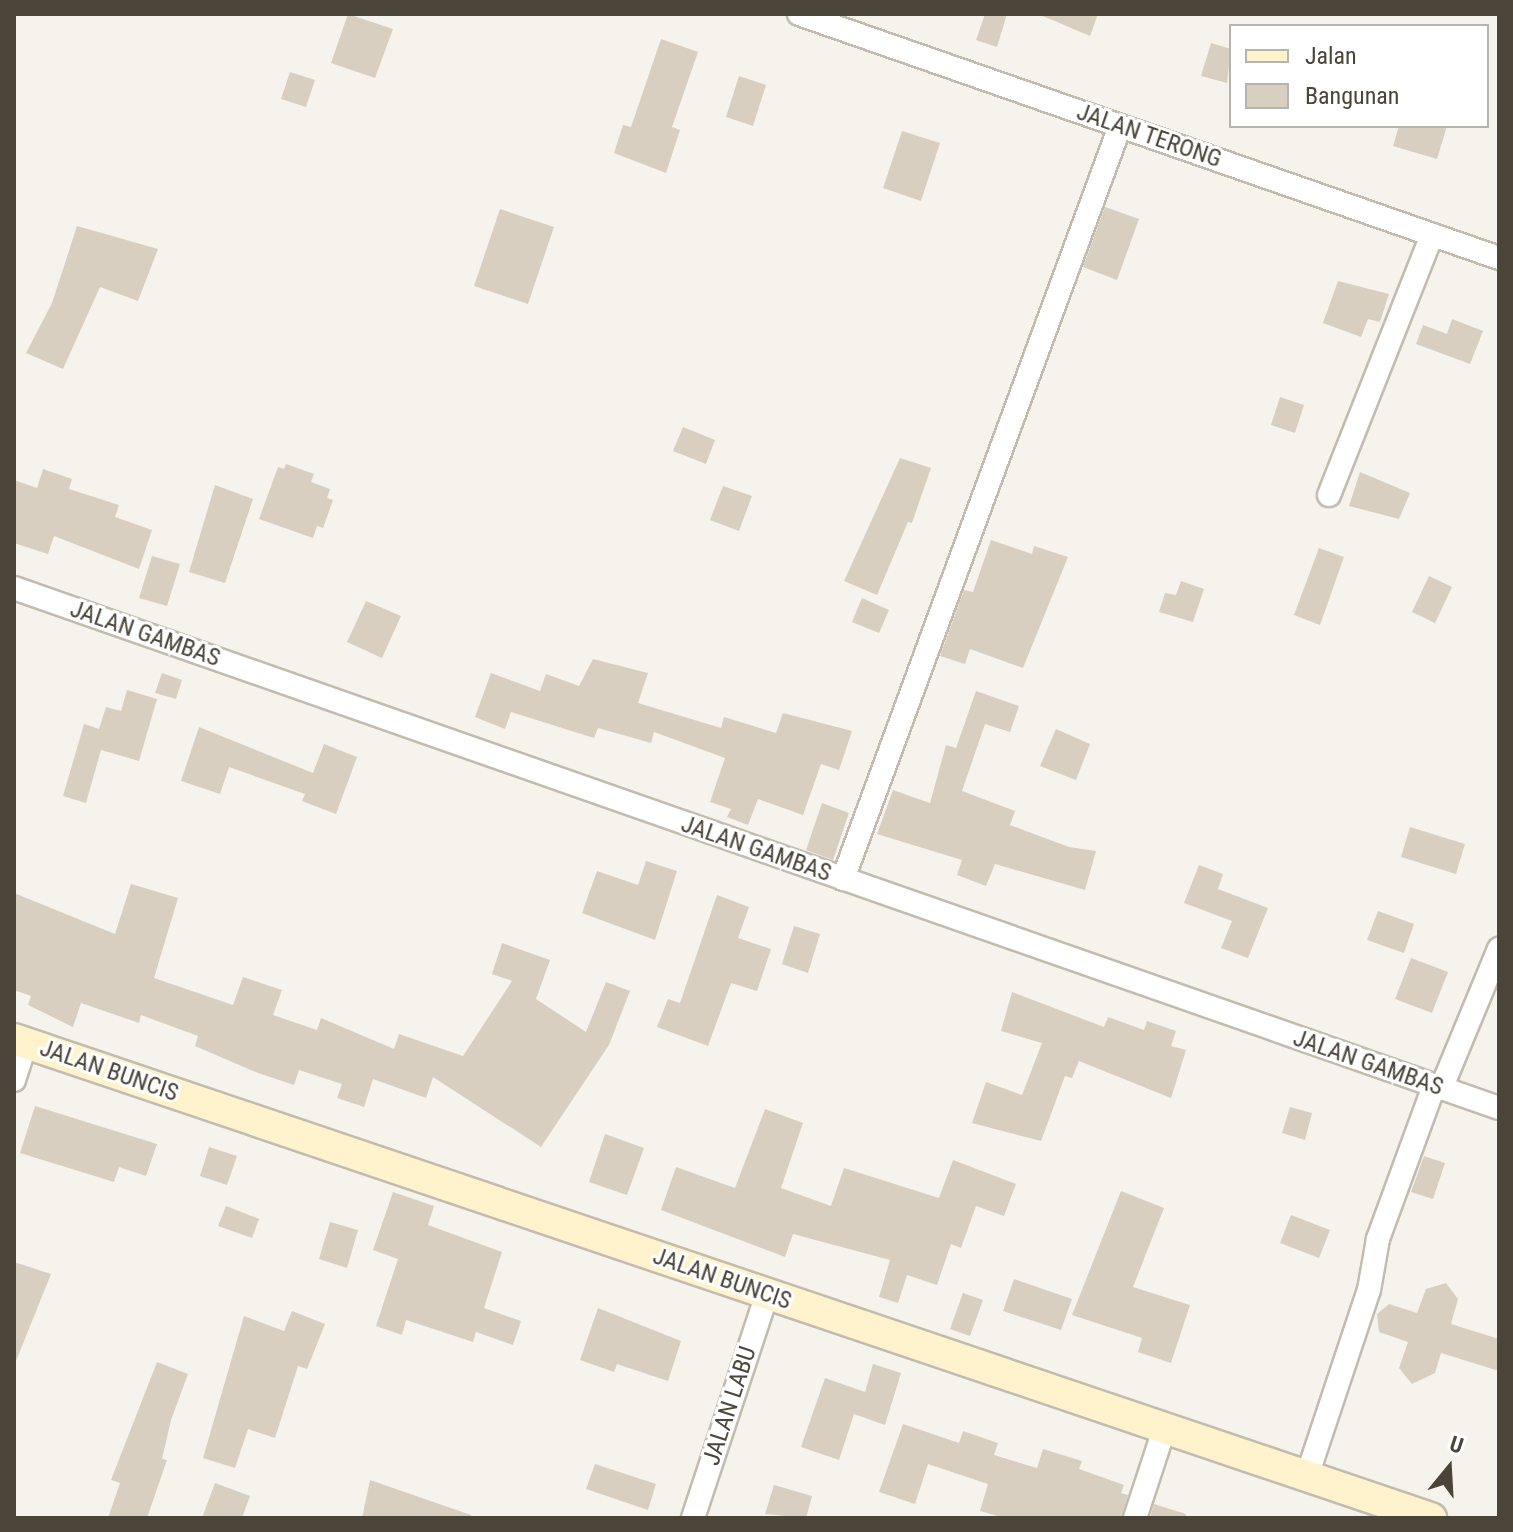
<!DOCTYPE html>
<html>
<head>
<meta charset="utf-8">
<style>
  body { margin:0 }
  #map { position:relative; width:1513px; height:1532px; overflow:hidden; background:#f6f3ec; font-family:"Roboto Condensed",sans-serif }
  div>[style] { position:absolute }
  .building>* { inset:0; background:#d8cfc1 }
  .roads { filter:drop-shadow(2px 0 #c2bbae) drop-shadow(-2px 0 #c2bbae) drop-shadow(0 2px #c2bbae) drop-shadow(0 -2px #c2bbae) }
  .street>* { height:22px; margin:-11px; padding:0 11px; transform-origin:11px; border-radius:11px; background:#fff }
  .secondary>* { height:30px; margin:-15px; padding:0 15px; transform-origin:15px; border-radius:15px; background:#fff3cd }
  span { translate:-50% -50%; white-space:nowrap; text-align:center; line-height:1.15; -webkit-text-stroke:6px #fff; paint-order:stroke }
  .street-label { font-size:24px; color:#4b4439 }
  .frame { position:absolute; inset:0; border:16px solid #4b4439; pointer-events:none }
  .legend { position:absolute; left:1229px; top:24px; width:260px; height:104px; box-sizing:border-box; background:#fff; border:2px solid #b7b4b0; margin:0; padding:10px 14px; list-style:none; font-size:24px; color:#4b4439 }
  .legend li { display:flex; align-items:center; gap:16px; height:40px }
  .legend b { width:40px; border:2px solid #b7b4b0 }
  .north { position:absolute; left:1409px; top:1428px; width:80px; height:80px; -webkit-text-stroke:6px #fff; paint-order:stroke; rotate:18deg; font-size:22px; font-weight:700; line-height:32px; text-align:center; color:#4b4439 }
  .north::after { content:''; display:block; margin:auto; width:28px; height:36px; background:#4b4439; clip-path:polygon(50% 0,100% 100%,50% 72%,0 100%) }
</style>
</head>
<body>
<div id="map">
  <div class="building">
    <div style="clip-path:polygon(348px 14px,393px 29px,375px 78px,331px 63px)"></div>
    <div style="clip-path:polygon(985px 14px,1007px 14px,997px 47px,976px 40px)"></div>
    <div style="clip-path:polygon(1038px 14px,1098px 14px,1090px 36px)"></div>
    <div style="clip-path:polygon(661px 39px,698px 52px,672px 127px,680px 130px,666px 173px,614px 153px,623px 125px,631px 127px)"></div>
    <div style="clip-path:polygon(1211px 43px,1231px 49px,1227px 83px,1201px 76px)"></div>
    <div style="clip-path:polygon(290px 72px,315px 80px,306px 107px,281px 99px)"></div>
    <div style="clip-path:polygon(739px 76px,766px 85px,753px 126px,726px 117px)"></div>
    <div style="clip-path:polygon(1399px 126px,1447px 126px,1437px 159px,1393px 146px)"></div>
    <div style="clip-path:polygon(902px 131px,940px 143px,921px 201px,883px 188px)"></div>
    <div style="clip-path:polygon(1105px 207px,1139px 219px,1117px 280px,1083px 267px)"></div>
    <div style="clip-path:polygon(500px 209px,554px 227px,528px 304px,474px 286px)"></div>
    <div style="clip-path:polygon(77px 226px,158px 249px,138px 301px,100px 287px,63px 369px,26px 353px,52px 303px)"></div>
    <div style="clip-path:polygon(1338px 281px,1389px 294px,1380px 322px,1368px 319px,1361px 337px,1323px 323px)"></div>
    <div style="clip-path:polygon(1452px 319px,1483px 331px,1470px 364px,1416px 344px,1423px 325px,1447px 334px)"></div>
    <div style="clip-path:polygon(1280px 397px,1304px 405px,1295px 433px,1271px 425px)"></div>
    <div style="clip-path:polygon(683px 427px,715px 440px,706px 464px,673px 451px)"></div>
    <div style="clip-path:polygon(900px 458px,931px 468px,912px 523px,908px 522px,877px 595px,844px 581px)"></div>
    <div style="clip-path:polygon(286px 464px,314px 474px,311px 482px,330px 489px,327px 498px,333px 500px,323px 528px,317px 526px,313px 538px,259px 519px,278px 467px,284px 469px)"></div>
    <div style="clip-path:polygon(43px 469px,72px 479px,69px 489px,119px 505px,115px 517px,152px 530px,139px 569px,54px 536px,48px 554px,14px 543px,14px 480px,37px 488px)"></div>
    <div style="clip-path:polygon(1360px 472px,1410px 493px,1399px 519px,1349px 506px)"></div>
    <div style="clip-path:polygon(215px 485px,253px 499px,225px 583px,189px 572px)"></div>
    <div style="clip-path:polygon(723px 486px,752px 496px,739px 531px,710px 520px)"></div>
    <div style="clip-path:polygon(991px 540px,1032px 554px,1034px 546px,1068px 557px,1023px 668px,970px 649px,965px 664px,940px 656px,964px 590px,973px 592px)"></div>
    <div style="clip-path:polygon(1319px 548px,1344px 557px,1320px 625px,1294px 615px)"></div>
    <div style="clip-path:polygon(152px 556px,180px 564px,167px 606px,139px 598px)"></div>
    <div style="clip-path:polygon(1429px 576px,1452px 587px,1435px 623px,1412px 612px)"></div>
    <div style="clip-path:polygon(1181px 581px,1204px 589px,1193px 622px,1159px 612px,1165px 593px,1176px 595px)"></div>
    <div style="clip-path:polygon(862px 598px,889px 610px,879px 633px,852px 622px)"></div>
    <div style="clip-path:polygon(366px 601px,401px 616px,382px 658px,347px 642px)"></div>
    <div style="clip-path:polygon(593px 659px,648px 673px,638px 703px,721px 728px,724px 717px,776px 733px,783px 713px,852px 731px,839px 770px,821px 764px,803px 815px,758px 799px,748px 825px,727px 817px,731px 809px,710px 802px,725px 758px,654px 732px,651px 743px,598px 728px,594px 738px,511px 712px,505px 729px,475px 717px,491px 673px,540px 691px,546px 674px,579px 686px)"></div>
    <div style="clip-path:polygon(162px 673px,182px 680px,176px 699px,155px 693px)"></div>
    <div style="clip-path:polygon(127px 690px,157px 699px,139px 761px,101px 750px,86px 803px,63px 796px,84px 724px,99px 729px,106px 707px,121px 711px)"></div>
    <div style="clip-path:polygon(976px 691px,1019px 706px,1010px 732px,985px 724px,962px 791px,1015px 811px,1010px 825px,1069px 847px,1096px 851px,1085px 890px,995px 864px,986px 886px,957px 875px,962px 860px,877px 834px,893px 790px,930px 803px,946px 745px,956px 748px)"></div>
    <div style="clip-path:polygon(199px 727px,313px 773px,324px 744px,357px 757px,336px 814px,302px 801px,305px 794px,229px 767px,220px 794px,181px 781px)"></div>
    <div style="clip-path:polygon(1056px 729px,1090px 744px,1076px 780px,1040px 766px)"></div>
    <div style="clip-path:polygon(822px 803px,849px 813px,833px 860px,806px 850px)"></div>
    <div style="clip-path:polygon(1410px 827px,1465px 844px,1456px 874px,1401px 857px)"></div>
    <div style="clip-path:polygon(646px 861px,677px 871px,655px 940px,582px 913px,597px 871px,638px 885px)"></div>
    <div style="clip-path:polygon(1199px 865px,1223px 874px,1218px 889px,1268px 908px,1248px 958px,1221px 948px,1232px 921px,1184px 903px)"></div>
    <div style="clip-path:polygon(131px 884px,178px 898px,154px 978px,233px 1005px,243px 977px,282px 990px,273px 1015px,317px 1030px,321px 1018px,394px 1049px,399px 1034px,463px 1056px,512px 981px,492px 974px,502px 943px,550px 960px,536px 999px,586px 1032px,606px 982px,630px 991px,609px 1045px,541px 1147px,433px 1077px,426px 1098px,373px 1079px,364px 1107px,337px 1098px,342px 1084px,299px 1070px,294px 1085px,258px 1073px,195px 1046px,198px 1036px,141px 1015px,139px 1023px,81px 1003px,73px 1027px,28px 1005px,31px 996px,14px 990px,14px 893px,115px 934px)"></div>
    <div style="clip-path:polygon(717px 895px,749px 907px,738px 938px,771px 949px,757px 991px,731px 983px,708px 1046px,657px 1027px,668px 999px,680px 1003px)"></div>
    <div style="clip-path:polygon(1378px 911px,1414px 924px,1404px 953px,1367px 940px)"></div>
    <div style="clip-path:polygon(794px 926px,820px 934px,808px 973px,782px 964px)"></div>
    <div style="clip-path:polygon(1411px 958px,1448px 972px,1432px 1013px,1395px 999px)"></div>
    <div style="clip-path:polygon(1012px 992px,1104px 1027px,1108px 1017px,1144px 1030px,1147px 1021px,1176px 1031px,1171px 1046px,1186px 1050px,1171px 1098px,1079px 1061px,1072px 1078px,1065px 1076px,1041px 1141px,972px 1123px,986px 1082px,1022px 1095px,1042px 1043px,1001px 1031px)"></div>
    <div style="clip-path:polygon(35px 1106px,157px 1144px,146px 1176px,119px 1167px,114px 1182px,20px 1153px)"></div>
    <div style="clip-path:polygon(1290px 1107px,1312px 1113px,1305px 1140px,1282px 1133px)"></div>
    <div style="clip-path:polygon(765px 1109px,803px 1123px,781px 1188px,831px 1206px,844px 1168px,939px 1198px,953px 1160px,1016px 1184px,1004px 1216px,976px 1206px,961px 1248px,951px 1244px,937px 1285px,907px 1275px,898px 1303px,879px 1297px,890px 1260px,793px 1234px,785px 1257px,661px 1210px,676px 1167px,735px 1188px)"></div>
    <div style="clip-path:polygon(605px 1134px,644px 1148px,627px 1195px,589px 1182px)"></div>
    <div style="clip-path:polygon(209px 1147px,237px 1156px,227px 1185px,200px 1176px)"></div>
    <div style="clip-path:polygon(1424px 1156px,1445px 1163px,1433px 1199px,1411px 1192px)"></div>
    <div style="clip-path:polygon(1121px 1191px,1164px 1208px,1133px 1287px,1190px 1305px,1171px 1363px,1138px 1352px,1142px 1338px,1072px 1315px)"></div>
    <div style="clip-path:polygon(393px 1192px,434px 1206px,428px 1225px,502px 1252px,484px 1308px,521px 1321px,513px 1345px,476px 1332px,473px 1342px,406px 1320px,402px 1335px,376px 1326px,398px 1259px,373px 1250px)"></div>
    <div style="clip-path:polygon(226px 1206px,259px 1219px,252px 1238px,218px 1226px)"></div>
    <div style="clip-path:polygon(1291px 1215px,1330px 1230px,1319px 1258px,1280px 1243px)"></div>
    <div style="clip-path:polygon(330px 1222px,358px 1230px,347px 1268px,319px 1259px)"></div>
    <div style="clip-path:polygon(14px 1262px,51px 1274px,16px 1361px,14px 1361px)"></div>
    <div style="clip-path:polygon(1014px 1279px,1072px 1299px,1061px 1330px,1003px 1311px)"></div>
    <div style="clip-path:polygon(1446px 1283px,1458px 1299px,1451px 1324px,1499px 1339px,1499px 1371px,1441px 1353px,1435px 1373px,1412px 1384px,1399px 1368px,1408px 1342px,1379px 1332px,1377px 1314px,1389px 1304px,1417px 1313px,1426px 1289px)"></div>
    <div style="clip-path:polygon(963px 1293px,983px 1300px,970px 1336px,950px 1329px)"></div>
    <div style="clip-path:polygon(598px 1308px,681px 1341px,668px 1381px,617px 1364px,614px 1372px,580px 1360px)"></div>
    <div style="clip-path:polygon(292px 1311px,325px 1324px,307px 1369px,298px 1366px,275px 1438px,248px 1429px,235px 1468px,203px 1458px,244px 1316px,284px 1331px)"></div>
    <div style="clip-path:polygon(157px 1362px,188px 1374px,171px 1420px,162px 1459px,167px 1460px,147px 1518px,108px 1518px,120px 1483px,111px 1480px)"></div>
    <div style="clip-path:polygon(873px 1364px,901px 1373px,885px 1425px,854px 1414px,839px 1460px,801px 1447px,825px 1378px,865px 1392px)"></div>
    <div style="clip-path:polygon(903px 1424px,959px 1443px,963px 1431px,998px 1443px,994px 1455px,1037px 1468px,1043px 1449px,1082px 1461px,1079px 1469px,1124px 1485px,1121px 1493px,1128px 1495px,1121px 1518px,1005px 1518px,980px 1511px,988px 1484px,928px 1464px,915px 1504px,879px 1492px)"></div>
    <div style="clip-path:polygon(595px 1464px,656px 1484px,648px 1510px,586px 1489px)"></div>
    <div style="clip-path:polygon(370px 1480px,471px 1515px,471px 1518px,362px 1518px)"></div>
    <div style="clip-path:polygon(215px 1483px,250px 1496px,242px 1518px,202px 1518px)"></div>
    <div style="clip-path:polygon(774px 1485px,812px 1496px,806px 1518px,765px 1514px)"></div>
    <div style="clip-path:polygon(1154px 1504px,1186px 1514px,1186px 1518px,1150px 1518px)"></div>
  </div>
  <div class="roads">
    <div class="street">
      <div style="left:799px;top:14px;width:741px;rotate:19.22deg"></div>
      <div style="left:1329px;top:495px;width:280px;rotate:-68.4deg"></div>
      <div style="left:14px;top:588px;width:1573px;rotate:19.3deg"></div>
      <div style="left:843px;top:879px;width:802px;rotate:-69.8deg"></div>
      <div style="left:14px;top:1080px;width:38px;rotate:-72deg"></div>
      <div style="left:1441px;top:1089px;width:152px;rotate:-67.5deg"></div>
      <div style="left:1307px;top:1476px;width:196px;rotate:-71.6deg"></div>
      <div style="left:1369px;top:1290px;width:52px;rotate:-80deg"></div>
      <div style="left:1378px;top:1239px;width:163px;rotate:-69.9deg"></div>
      <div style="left:693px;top:1518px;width:236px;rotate:-71.7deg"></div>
      <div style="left:1135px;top:1518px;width:96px;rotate:-71.8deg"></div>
    </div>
    <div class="secondary">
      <div style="left:14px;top:1039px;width:1496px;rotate:18.68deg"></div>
    </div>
  </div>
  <div class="street-label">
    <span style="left:1149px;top:136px;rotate:19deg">JALAN TERONG</span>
    <span style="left:145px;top:634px;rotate:19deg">JALAN GAMBAS</span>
    <span style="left:756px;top:849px;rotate:19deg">JALAN GAMBAS</span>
    <span style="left:1368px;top:1063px;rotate:19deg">JALAN GAMBAS</span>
    <span style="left:109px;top:1071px;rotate:19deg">JALAN BUNCIS</span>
    <span style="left:722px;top:1279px;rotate:19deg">JALAN BUNCIS</span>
    <span style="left:730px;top:1406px;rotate:-72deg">JALAN LABU</span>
  </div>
  <div class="frame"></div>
  <ul class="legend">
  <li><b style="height:10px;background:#fff3cd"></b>Jalan</li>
  <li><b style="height:22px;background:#d8cfc1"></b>Bangunan</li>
  </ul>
  <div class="north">U</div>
</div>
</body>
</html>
